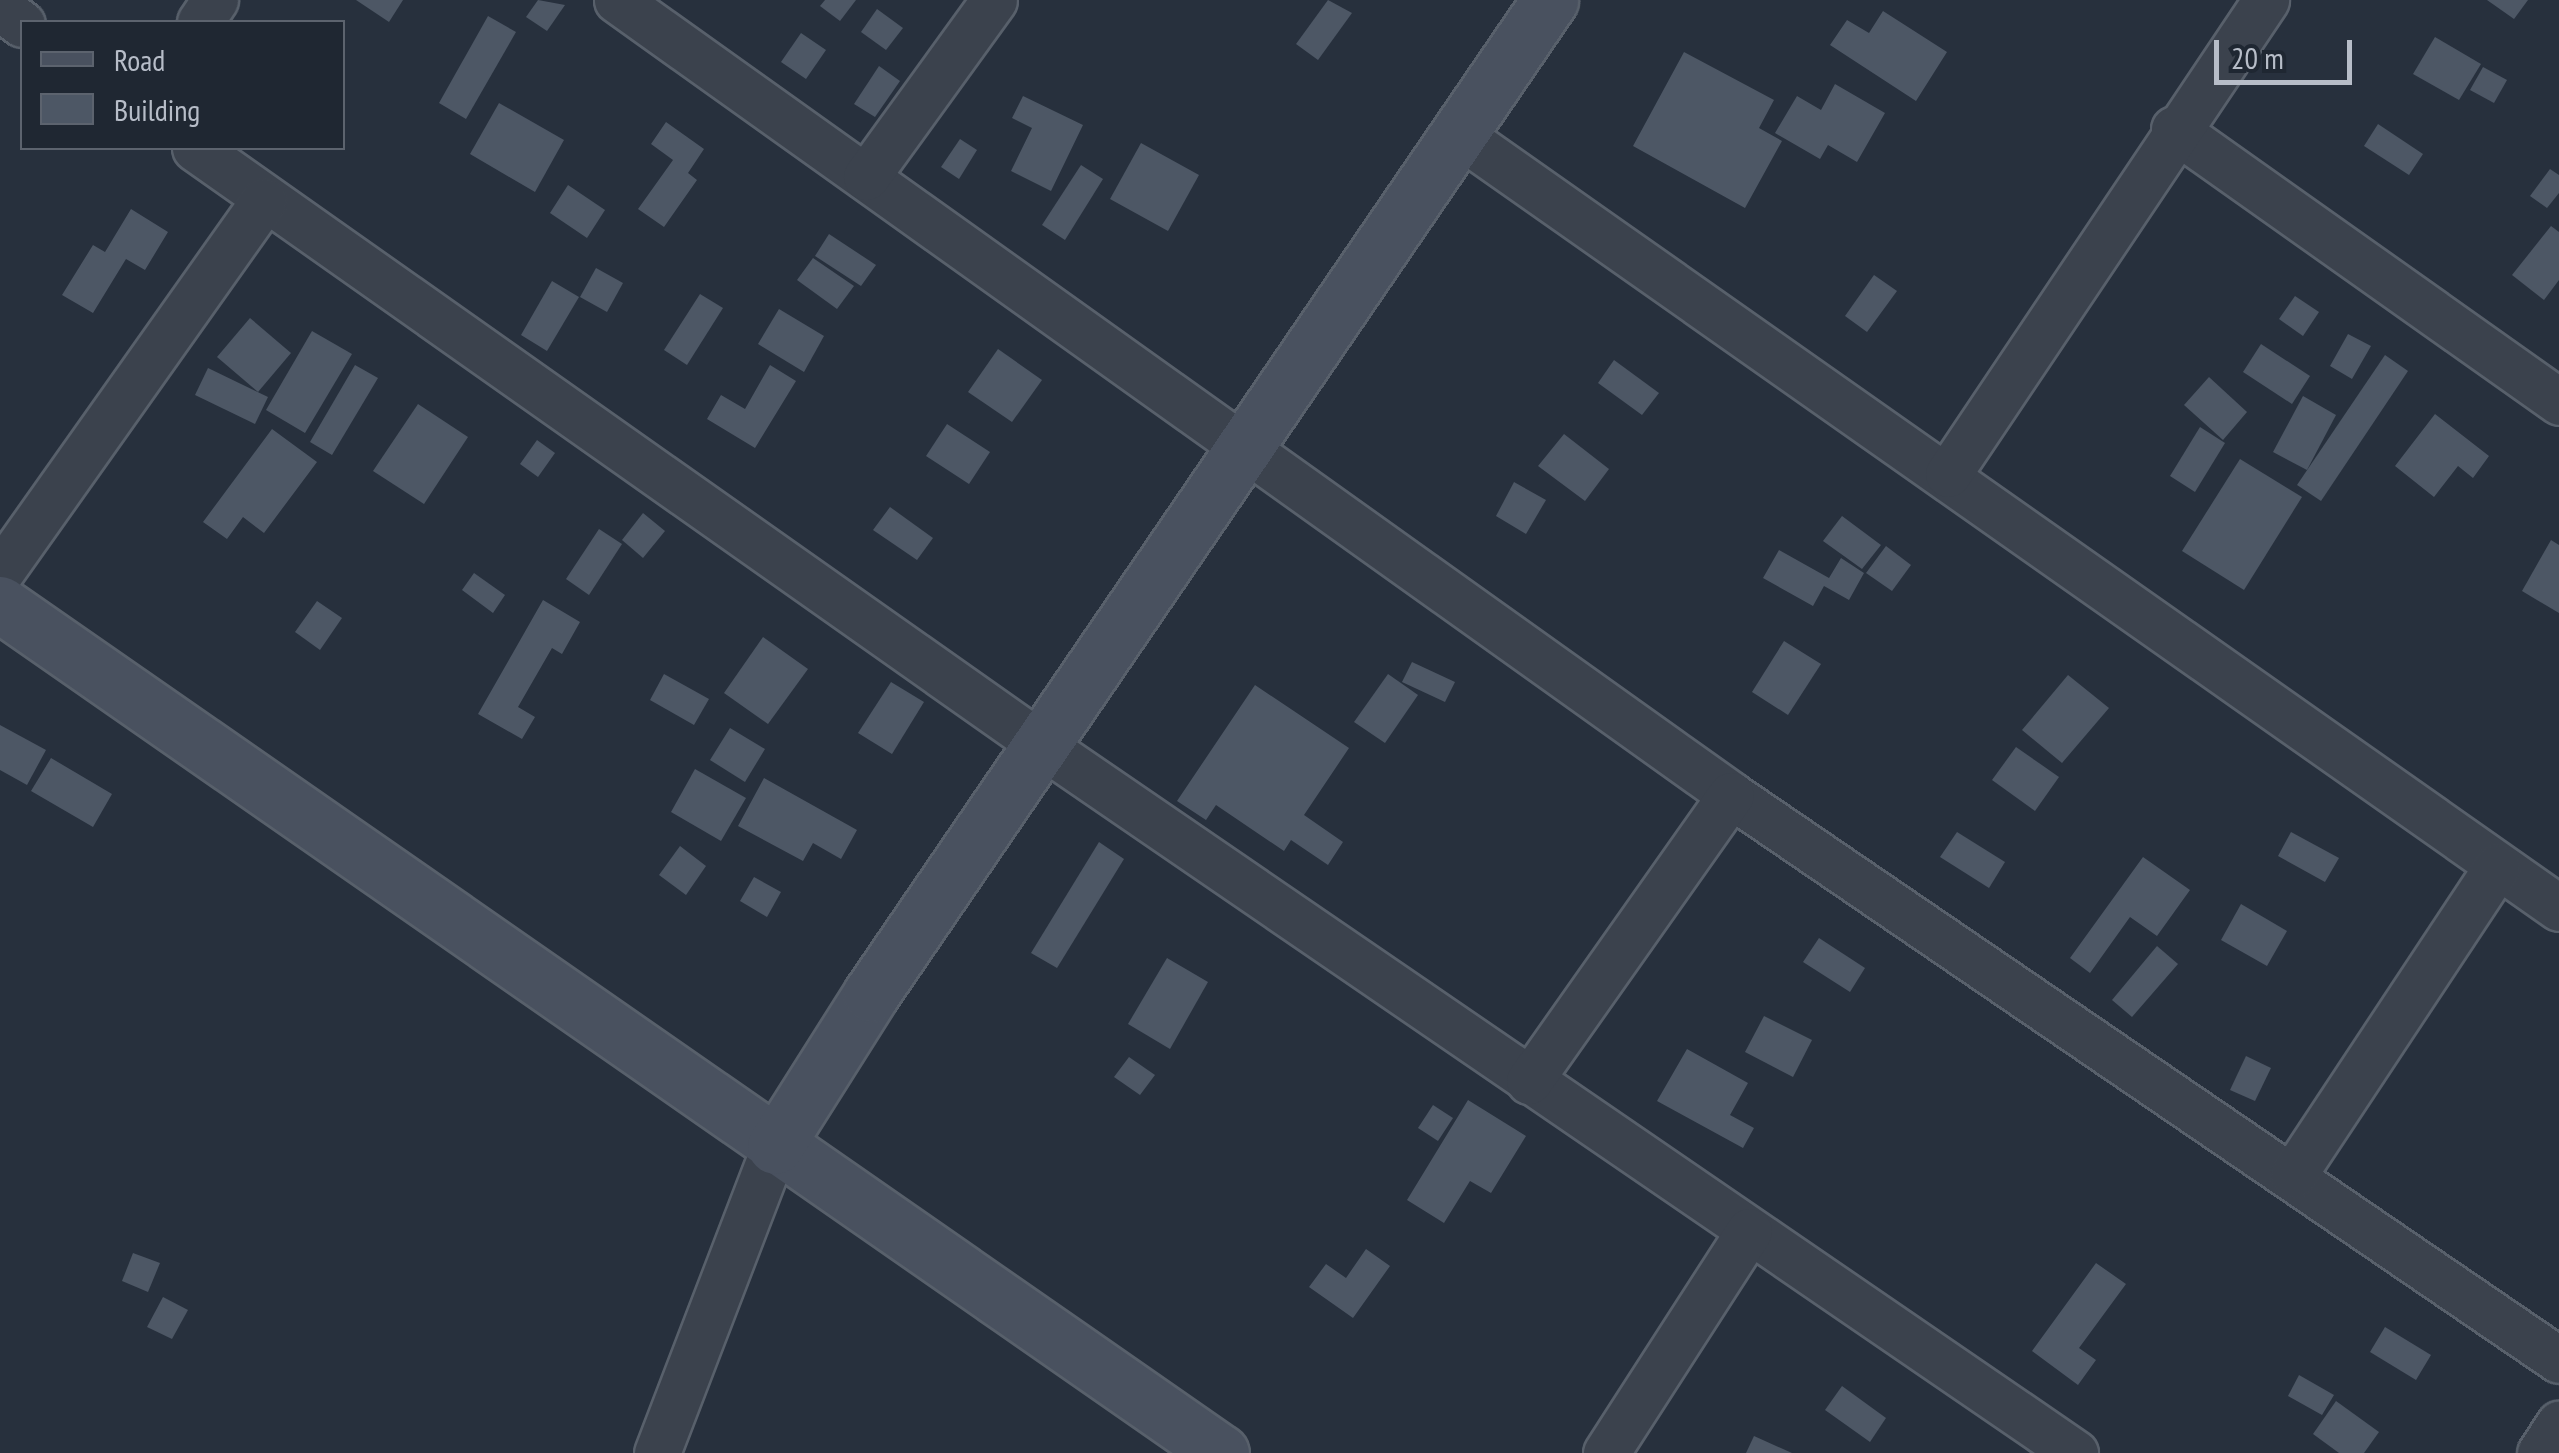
<!DOCTYPE html>
<html>
<head>
<meta charset="utf-8">
<style>
  body { margin:0 }
  #map { position:relative; width:2559px; height:1453px; overflow:hidden; background:#27303d; font-family:"PT Sans Narrow",sans-serif }
  div>[style] { position:absolute }
  .building>* { inset:0; background:#4d5765 }
  .roads { filter:drop-shadow(2px 0 #58606b) drop-shadow(-2px 0 #58606b) drop-shadow(0 2px #58606b) drop-shadow(0 -2px #58606b) }
  .street>* { height:45px; margin:-22.5px; padding:0 22.5px; transform-origin:22.5px; border-radius:22.5px; background:#3b424d }
  .secondary>* { height:55px; margin:-27.5px; padding:0 27.5px; transform-origin:27.5px; border-radius:27.5px; background:#49515f }
  span { translate:-50% -50%; white-space:nowrap; text-align:center; line-height:1.15; -webkit-text-stroke:8px #1f2732; paint-order:stroke }
  .legend { position:absolute; left:20px; top:20px; width:325px; height:130px; box-sizing:border-box; background:#1f2732; border:2px solid #5c636e; margin:0; padding:12px 18px; list-style:none; font-size:30px; color:#b7bdc8 }
  .legend li { display:flex; align-items:center; gap:20px; height:50px }
  .legend b { width:50px; border:2px solid #5c636e }
  .scale { position:absolute; left:2214px; top:40px; width:138px; height:45px; box-sizing:border-box; border:5px solid #b7bdc8; border-top:0; padding-left:12px; font-size:30px; line-height:35px; white-space:nowrap; color:#b7bdc8; -webkit-text-stroke:8px #1f2732; paint-order:stroke }
</style>
</head>
<body>
<div id="map">
  <div class="building">
    <div style="clip-path:polygon(356px 0,403px 0,389px 22px)"></div>
    <div style="clip-path:polygon(538px 0,565px 5px,547px 31px,526px 17px)"></div>
    <div style="clip-path:polygon(825px 0,856px 0,840px 21px,820px 6px)"></div>
    <div style="clip-path:polygon(1328px 0,1352px 13px,1318px 60px,1296px 44px)"></div>
    <div style="clip-path:polygon(2487px 0,2528px 0,2514px 19px)"></div>
    <div style="clip-path:polygon(877px 9px,903px 28px,886px 50px,861px 32px)"></div>
    <div style="clip-path:polygon(1883px 11px,1947px 52px,1916px 101px,1830px 45px,1847px 20px,1869px 33px)"></div>
    <div style="clip-path:polygon(488px 16px,516px 32px,466px 119px,439px 103px)"></div>
    <div style="clip-path:polygon(801px 33px,826px 50px,806px 79px,781px 62px)"></div>
    <div style="clip-path:polygon(2435px 37px,2481px 64px,2459px 100px,2413px 74px)"></div>
    <div style="clip-path:polygon(1684px 52px,1774px 100px,1759px 128px,1782px 141px,1745px 208px,1633px 146px)"></div>
    <div style="clip-path:polygon(879px 66px,900px 81px,875px 117px,854px 104px)"></div>
    <div style="clip-path:polygon(2483px 67px,2507px 80px,2494px 103px,2470px 90px)"></div>
    <div style="clip-path:polygon(1835px 84px,1885px 113px,1857px 162px,1828px 145px,1820px 159px,1775px 133px,1797px 96px,1821px 110px)"></div>
    <div style="clip-path:polygon(1023px 96px,1083px 125px,1051px 191px,1011px 171px,1032px 128px,1012px 118px)"></div>
    <div style="clip-path:polygon(499px 103px,564px 140px,535px 192px,470px 154px)"></div>
    <div style="clip-path:polygon(666px 122px,704px 149px,688px 173px,697px 180px,664px 227px,638px 209px,673px 160px,651px 144px)"></div>
    <div style="clip-path:polygon(2378px 124px,2423px 154px,2409px 175px,2364px 146px)"></div>
    <div style="clip-path:polygon(960px 139px,977px 150px,959px 179px,941px 167px)"></div>
    <div style="clip-path:polygon(1141px 143px,1199px 175px,1168px 231px,1110px 199px)"></div>
    <div style="clip-path:polygon(1081px 165px,1103px 179px,1065px 240px,1042px 225px)"></div>
    <div style="clip-path:polygon(2550px 169px,2559px 175px,2559px 193px,2547px 208px,2530px 196px)"></div>
    <div style="clip-path:polygon(568px 185px,605px 210px,587px 238px,550px 213px)"></div>
    <div style="clip-path:polygon(131px 209px,168px 232px,145px 270px,126px 259px,93px 313px,62px 295px,93px 245px,105px 252px)"></div>
    <div style="clip-path:polygon(2551px 226px,2559px 232px,2559px 280px,2544px 300px,2512px 275px)"></div>
    <div style="clip-path:polygon(829px 234px,876px 265px,861px 286px,815px 256px)"></div>
    <div style="clip-path:polygon(813px 258px,854px 286px,837px 309px,797px 280px)"></div>
    <div style="clip-path:polygon(596px 268px,623px 283px,607px 312px,580px 297px)"></div>
    <div style="clip-path:polygon(1874px 275px,1897px 291px,1867px 332px,1845px 316px)"></div>
    <div style="clip-path:polygon(552px 281px,579px 297px,547px 351px,521px 335px)"></div>
    <div style="clip-path:polygon(700px 294px,723px 308px,687px 365px,664px 350px)"></div>
    <div style="clip-path:polygon(2295px 296px,2319px 312px,2303px 336px,2279px 319px)"></div>
    <div style="clip-path:polygon(779px 309px,824px 336px,804px 372px,758px 344px)"></div>
    <div style="clip-path:polygon(250px 318px,291px 353px,258px 392px,217px 357px)"></div>
    <div style="clip-path:polygon(312px 331px,352px 354px,305px 433px,266px 410px)"></div>
    <div style="clip-path:polygon(2348px 334px,2371px 346px,2352px 379px,2330px 366px)"></div>
    <div style="clip-path:polygon(2261px 344px,2310px 376px,2292px 404px,2243px 372px)"></div>
    <div style="clip-path:polygon(998px 349px,1042px 380px,1012px 422px,968px 392px)"></div>
    <div style="clip-path:polygon(2385px 355px,2408px 371px,2321px 501px,2297px 485px)"></div>
    <div style="clip-path:polygon(1614px 360px,1659px 393px,1642px 415px,1598px 383px)"></div>
    <div style="clip-path:polygon(355px 365px,378px 378px,332px 455px,310px 442px)"></div>
    <div style="clip-path:polygon(770px 365px,796px 381px,755px 448px,707px 419px,721px 395px,745px 409px)"></div>
    <div style="clip-path:polygon(208px 368px,268px 397px,255px 424px,195px 395px)"></div>
    <div style="clip-path:polygon(2209px 377px,2247px 412px,2223px 440px,2184px 405px)"></div>
    <div style="clip-path:polygon(2303px 396px,2336px 415px,2307px 470px,2273px 452px)"></div>
    <div style="clip-path:polygon(418px 404px,468px 437px,424px 504px,373px 471px)"></div>
    <div style="clip-path:polygon(2435px 414px,2489px 456px,2473px 478px,2458px 466px,2434px 497px,2395px 466px)"></div>
    <div style="clip-path:polygon(947px 424px,990px 452px,969px 484px,926px 456px)"></div>
    <div style="clip-path:polygon(2200px 427px,2225px 443px,2195px 492px,2170px 476px)"></div>
    <div style="clip-path:polygon(272px 429px,317px 462px,264px 533px,243px 517px,227px 539px,203px 522px)"></div>
    <div style="clip-path:polygon(1564px 434px,1609px 469px,1585px 501px,1538px 466px)"></div>
    <div style="clip-path:polygon(537px 440px,555px 453px,538px 477px,520px 464px)"></div>
    <div style="clip-path:polygon(2240px 459px,2302px 497px,2244px 590px,2182px 551px)"></div>
    <div style="clip-path:polygon(1514px 482px,1546px 500px,1526px 534px,1496px 516px)"></div>
    <div style="clip-path:polygon(890px 507px,933px 538px,917px 560px,873px 530px)"></div>
    <div style="clip-path:polygon(643px 513px,665px 531px,643px 558px,622px 540px)"></div>
    <div style="clip-path:polygon(1842px 516px,1881px 545px,1862px 569px,1823px 541px)"></div>
    <div style="clip-path:polygon(599px 529px,622px 544px,589px 595px,566px 579px)"></div>
    <div style="clip-path:polygon(2551px 540px,2559px 545px,2559px 613px,2522px 591px)"></div>
    <div style="clip-path:polygon(1886px 546px,1911px 565px,1892px 591px,1866px 573px)"></div>
    <div style="clip-path:polygon(1779px 550px,1829px 578px,1841px 558px,1864px 573px,1849px 600px,1824px 586px,1813px 606px,1763px 578px)"></div>
    <div style="clip-path:polygon(474px 573px,505px 595px,493px 613px,462px 590px)"></div>
    <div style="clip-path:polygon(543px 600px,580px 622px,562px 654px,552px 648px,518px 707px,535px 717px,522px 739px,478px 714px)"></div>
    <div style="clip-path:polygon(317px 601px,342px 618px,320px 650px,295px 632px)"></div>
    <div style="clip-path:polygon(763px 637px,808px 669px,768px 724px,724px 693px)"></div>
    <div style="clip-path:polygon(1784px 641px,1821px 664px,1788px 715px,1752px 692px)"></div>
    <div style="clip-path:polygon(1412px 662px,1455px 682px,1445px 702px,1402px 682px)"></div>
    <div style="clip-path:polygon(664px 674px,709px 699px,694px 725px,650px 700px)"></div>
    <div style="clip-path:polygon(1388px 674px,1418px 695px,1385px 743px,1354px 722px)"></div>
    <div style="clip-path:polygon(2068px 675px,2109px 708px,2062px 763px,2022px 730px)"></div>
    <div style="clip-path:polygon(891px 682px,924px 702px,892px 754px,858px 733px)"></div>
    <div style="clip-path:polygon(1255px 685px,1349px 748px,1304px 815px,1343px 842px,1328px 865px,1291px 840px,1284px 851px,1216px 805px,1206px 820px,1177px 801px)"></div>
    <div style="clip-path:polygon(0 725px,46px 750px,27px 785px,0 770px)"></div>
    <div style="clip-path:polygon(730px 728px,765px 749px,745px 782px,710px 760px)"></div>
    <div style="clip-path:polygon(2016px 747px,2059px 777px,2035px 811px,1992px 780px)"></div>
    <div style="clip-path:polygon(51px 758px,112px 794px,93px 827px,31px 791px)"></div>
    <div style="clip-path:polygon(695px 769px,746px 798px,721px 841px,671px 812px)"></div>
    <div style="clip-path:polygon(764px 778px,857px 830px,841px 859px,813px 843px,803px 861px,738px 826px)"></div>
    <div style="clip-path:polygon(1957px 832px,2005px 862px,1989px 888px,1940px 857px)"></div>
    <div style="clip-path:polygon(2291px 832px,2339px 858px,2325px 882px,2278px 856px)"></div>
    <div style="clip-path:polygon(1099px 842px,1124px 859px,1057px 968px,1031px 953px)"></div>
    <div style="clip-path:polygon(680px 846px,706px 866px,686px 895px,659px 875px)"></div>
    <div style="clip-path:polygon(2143px 857px,2190px 890px,2157px 936px,2130px 917px,2090px 973px,2070px 958px)"></div>
    <div style="clip-path:polygon(754px 877px,781px 892px,767px 917px,740px 901px)"></div>
    <div style="clip-path:polygon(2241px 904px,2287px 931px,2267px 966px,2221px 940px)"></div>
    <div style="clip-path:polygon(1819px 938px,1865px 968px,1850px 992px,1803px 962px)"></div>
    <div style="clip-path:polygon(2157px 946px,2178px 964px,2132px 1017px,2112px 1000px)"></div>
    <div style="clip-path:polygon(1167px 958px,1208px 982px,1170px 1049px,1128px 1024px)"></div>
    <div style="clip-path:polygon(1764px 1016px,1812px 1040px,1793px 1077px,1745px 1052px)"></div>
    <div style="clip-path:polygon(1687px 1049px,1748px 1083px,1730px 1115px,1754px 1128px,1743px 1148px,1657px 1101px)"></div>
    <div style="clip-path:polygon(2246px 1056px,2271px 1068px,2255px 1101px,2230px 1090px)"></div>
    <div style="clip-path:polygon(1129px 1057px,1155px 1075px,1140px 1095px,1114px 1077px)"></div>
    <div style="clip-path:polygon(1468px 1100px,1526px 1136px,1491px 1193px,1470px 1181px,1444px 1223px,1407px 1200px)"></div>
    <div style="clip-path:polygon(1433px 1105px,1453px 1118px,1438px 1141px,1418px 1128px)"></div>
    <div style="clip-path:polygon(1366px 1249px,1390px 1266px,1353px 1318px,1309px 1287px,1326px 1264px,1346px 1278px)"></div>
    <div style="clip-path:polygon(133px 1253px,160px 1263px,148px 1292px,122px 1281px)"></div>
    <div style="clip-path:polygon(2096px 1263px,2126px 1284px,2079px 1348px,2096px 1360px,2078px 1385px,2032px 1351px)"></div>
    <div style="clip-path:polygon(163px 1297px,188px 1310px,172px 1339px,147px 1327px)"></div>
    <div style="clip-path:polygon(2385px 1327px,2431px 1355px,2416px 1380px,2370px 1352px)"></div>
    <div style="clip-path:polygon(2299px 1375px,2334px 1395px,2322px 1415px,2288px 1396px)"></div>
    <div style="clip-path:polygon(1842px 1386px,1886px 1418px,1870px 1442px,1825px 1410px)"></div>
    <div style="clip-path:polygon(2336px 1401px,2379px 1432px,2364px 1453px,2339px 1453px,2313px 1434px)"></div>
    <div style="clip-path:polygon(1754px 1436px,1792px 1453px,1746px 1453px)"></div>
  </div>
  <div class="roads">
    <div class="street">
      <div style="left:617px;top:0;width:1369px;rotate:35.51deg"></div>
      <div style="left:1731px;top:795px;width:1002px;rotate:34.31deg"></div>
      <div style="left:0;top:8px;width:27px;rotate:36deg"></div>
      <div style="left:200px;top:22px;width:27px;rotate:-56deg"></div>
      <div style="left:2174px;top:129px;width:472px;rotate:35.3deg"></div>
      <div style="left:1461px;top:136px;width:1342px;rotate:35.11deg"></div>
      <div style="left:195px;top:148px;width:1038px;rotate:35.19deg"></div>
      <div style="left:1043px;top:746px;width:1251px;rotate:34.41deg"></div>
      <div style="left:866px;top:177px;width:218px;rotate:-54.1deg"></div>
      <div style="left:1948px;top:474px;width:571px;rotate:-56.14deg"></div>
      <div style="left:0;top:573px;width:456px;rotate:-54.7deg"></div>
      <div style="left:1529px;top:1081px;width:350px;rotate:-54.8deg"></div>
      <div style="left:2293px;top:1175px;width:369px;rotate:-56.5deg"></div>
      <div style="left:657px;top:1453px;width:329px;rotate:-69deg"></div>
      <div style="left:1606px;top:1453px;width:264px;rotate:-57.2deg"></div>
      <div style="left:2540px;top:1453px;width:35px;rotate:-57deg"></div>
    </div>
    <div class="secondary">
      <div style="left:0;top:604px;width:1487px;rotate:34.81deg"></div>
      <div style="left:775px;top:1146px;width:180px;rotate:-57.7deg"></div>
      <div style="left:871px;top:994px;width:1204px;rotate:-55.66deg"></div>
    </div>
  </div>
  <ul class="legend">
  <li><b style="height:12px;background:#49515f"></b>Road</li>
  <li><b style="height:28px;background:#4d5765"></b>Building</li>
  </ul>
  <div class="scale">20 m</div>
</div>
</body>
</html>
